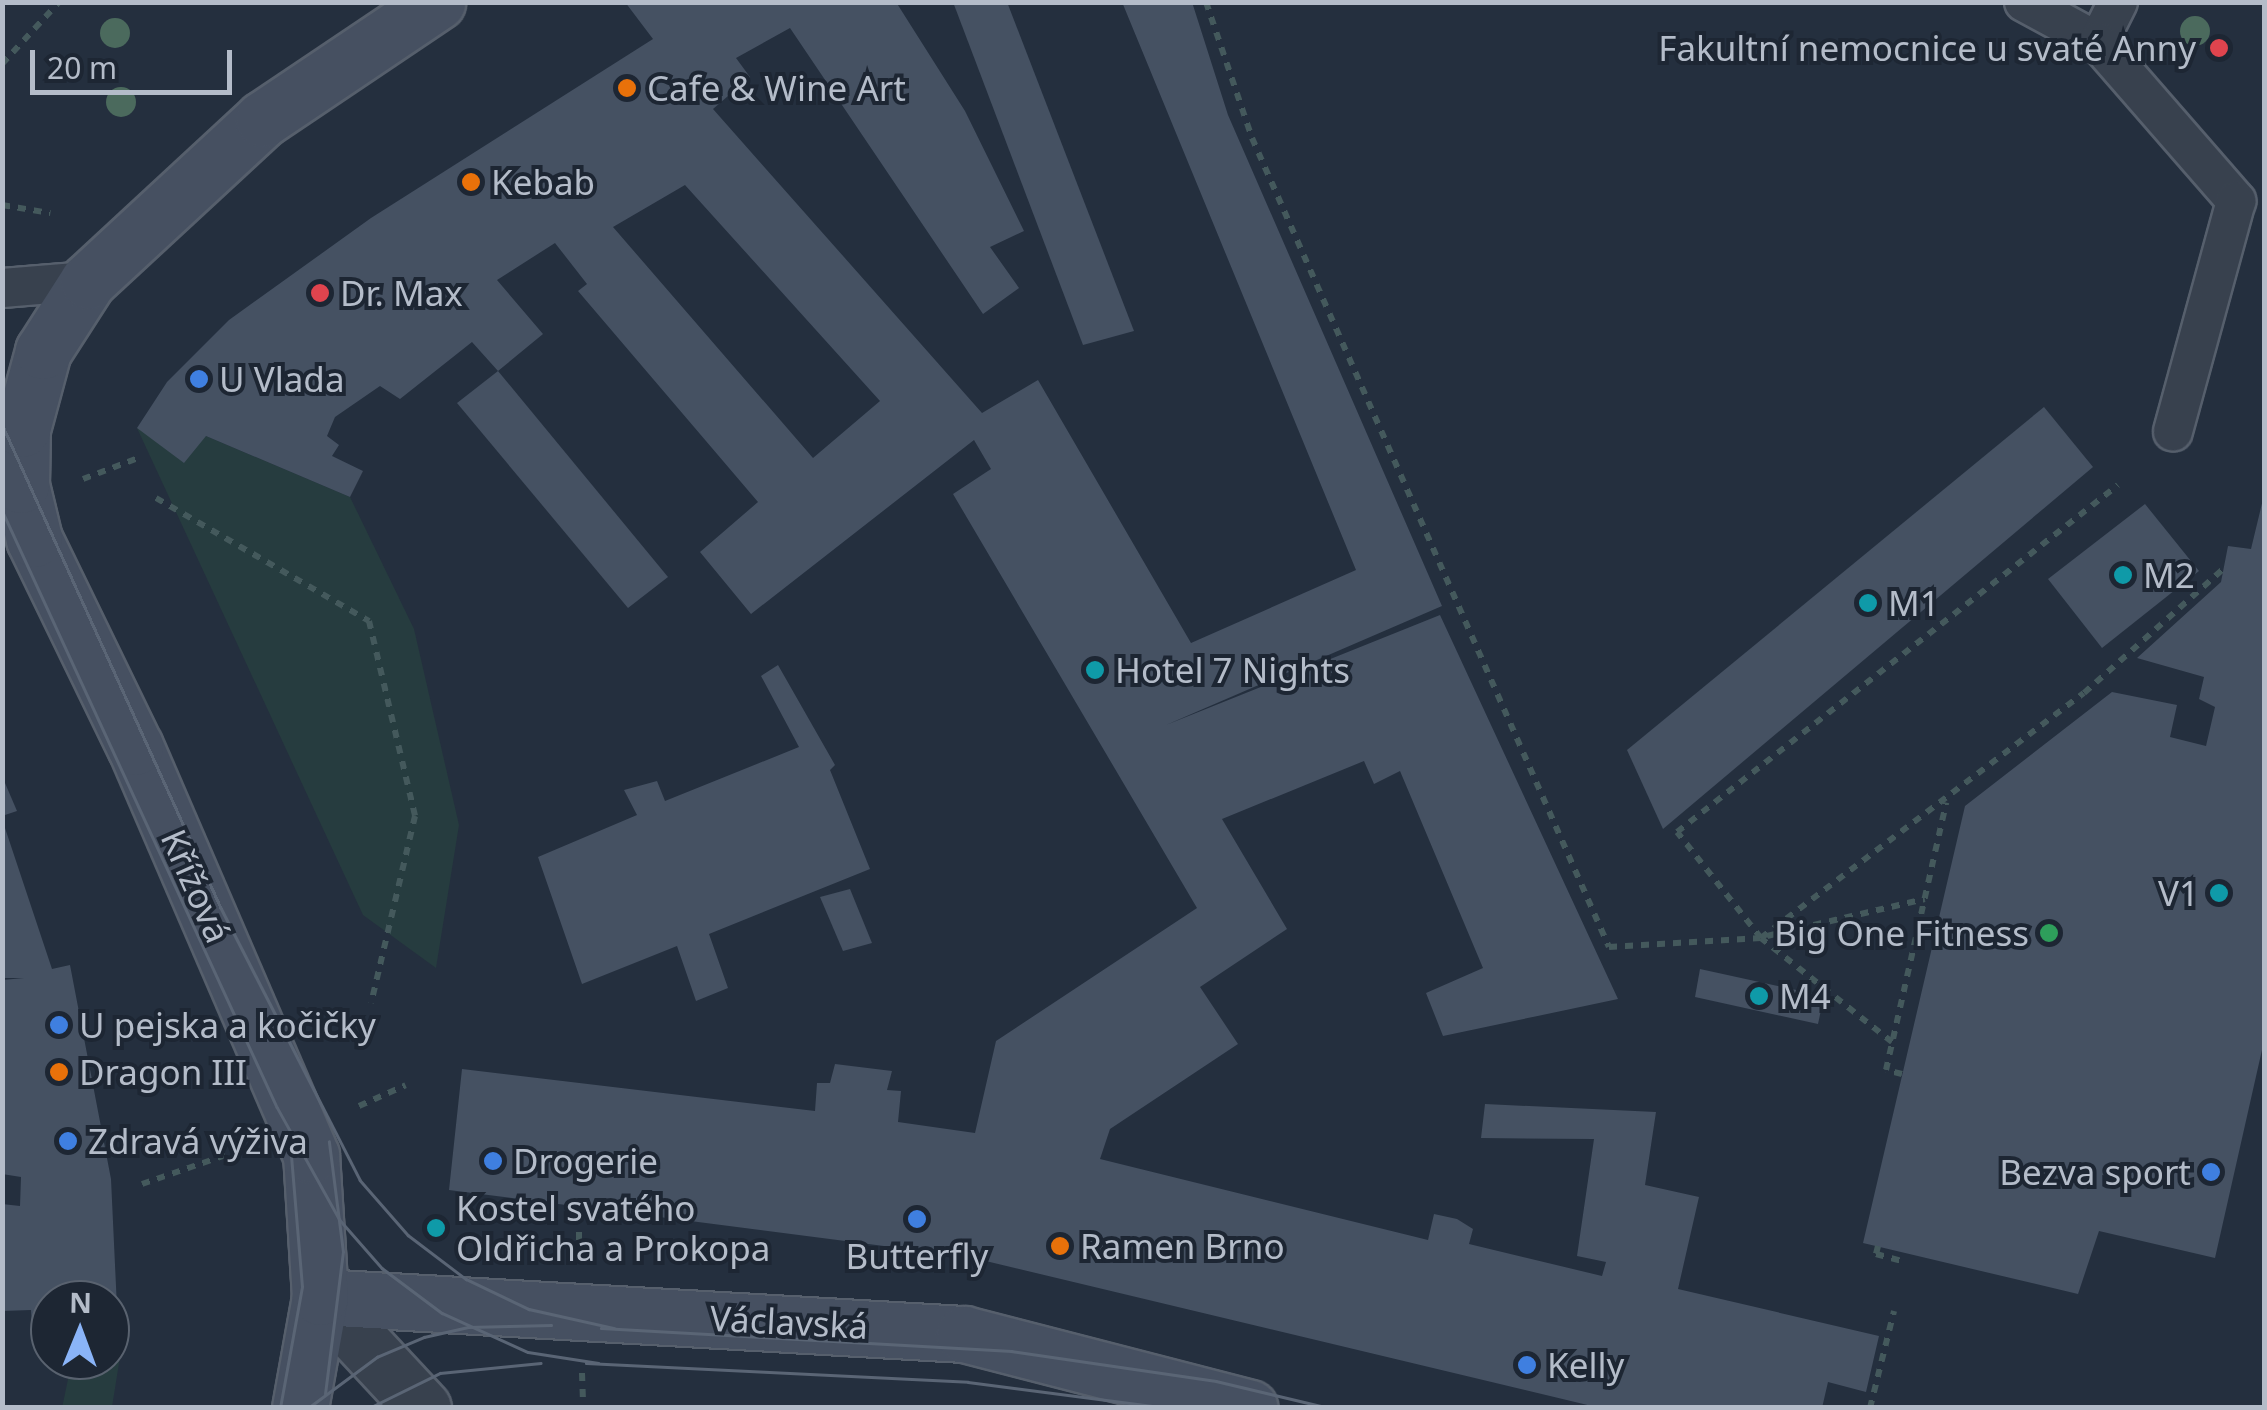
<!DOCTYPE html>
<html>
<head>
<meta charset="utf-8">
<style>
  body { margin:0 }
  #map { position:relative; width:2267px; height:1410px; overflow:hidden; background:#242f3e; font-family:"Noto Sans",sans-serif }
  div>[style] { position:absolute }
  .green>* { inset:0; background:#263c3f }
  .building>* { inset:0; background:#455162 }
  .path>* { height:6px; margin-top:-3px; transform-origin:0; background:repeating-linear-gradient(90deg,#44595c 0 8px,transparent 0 16px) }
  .roads { filter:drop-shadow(2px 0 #565f6c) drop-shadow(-2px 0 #565f6c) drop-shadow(0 2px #565f6c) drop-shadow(0 -2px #565f6c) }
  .lane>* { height:38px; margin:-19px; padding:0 19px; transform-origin:19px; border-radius:19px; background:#38414e }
  .street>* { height:55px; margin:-27.5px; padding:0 27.5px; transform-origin:27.5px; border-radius:27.5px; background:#38414e }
  .secondary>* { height:55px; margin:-27.5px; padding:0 27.5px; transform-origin:27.5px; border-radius:27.5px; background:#465061 }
  .tram>* { height:2.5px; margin:-1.25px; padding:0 1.25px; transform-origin:1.25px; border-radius:1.25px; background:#5a6575 }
  .trees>* { width:30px; height:30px; margin:-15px; border-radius:50%; background:#4b6a5d }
  .dots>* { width:28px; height:28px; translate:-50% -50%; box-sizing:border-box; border:5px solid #1d2633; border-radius:50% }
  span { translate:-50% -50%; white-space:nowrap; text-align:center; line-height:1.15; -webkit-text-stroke:8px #1d2633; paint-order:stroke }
  .poi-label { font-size:35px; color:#b4bcc9 }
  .right { translate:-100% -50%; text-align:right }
  .left { translate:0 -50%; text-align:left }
  .street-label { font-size:35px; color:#b4bcc9 }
  .frame { position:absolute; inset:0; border:5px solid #b4bcc9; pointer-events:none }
  .north { position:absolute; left:30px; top:1280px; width:100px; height:100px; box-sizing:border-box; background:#1d2633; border:2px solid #59626f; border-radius:50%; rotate:1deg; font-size:28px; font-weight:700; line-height:40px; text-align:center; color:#b4bcc9 }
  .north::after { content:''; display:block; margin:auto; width:35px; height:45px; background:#8ab4f8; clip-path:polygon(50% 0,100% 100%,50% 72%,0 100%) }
  .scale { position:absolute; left:30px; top:50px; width:202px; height:45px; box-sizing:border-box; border:5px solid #b4bcc9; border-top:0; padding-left:12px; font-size:30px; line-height:35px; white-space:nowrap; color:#b4bcc9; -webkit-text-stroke:8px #1d2633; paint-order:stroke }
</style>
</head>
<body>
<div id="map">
  <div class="green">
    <div style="clip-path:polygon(137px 428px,206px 436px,350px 497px,414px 629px,459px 825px,436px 968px,363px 915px)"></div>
    <div style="clip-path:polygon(110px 1329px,124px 1332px,112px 1407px,62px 1408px,72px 1360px,110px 1360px)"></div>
  </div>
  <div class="building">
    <div style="clip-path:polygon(evenodd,625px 2px,896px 2px,965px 111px,1024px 231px,990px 247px,1019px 288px,983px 314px,790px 28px,736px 58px,750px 77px,713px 109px,982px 413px,1038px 380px,1191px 643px,1356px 570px,1122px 2px,1192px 2px,1228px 115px,1442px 606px,1166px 725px,1440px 615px,1618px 999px,1443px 1036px,1426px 993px,1483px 968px,1400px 771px,1374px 784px,1364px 761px,1222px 819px,1287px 929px,1200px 987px,1238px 1044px,1110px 1129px,1100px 1159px,1428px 1240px,1434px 1214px,1457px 1219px,1473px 1229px,1469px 1244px,1602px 1276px,1606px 1262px,1577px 1256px,1594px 1139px,1481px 1138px,1485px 1104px,1656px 1112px,1645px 1185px,1699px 1197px,1678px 1289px,1879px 1336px,1866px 1392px,1828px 1382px,1822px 1408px,1600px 1408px,969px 1257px,449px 1190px,462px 1069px,815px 1111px,817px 1083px,830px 1083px,835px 1064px,892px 1071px,887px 1090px,901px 1091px,898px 1122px,975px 1133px,996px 1041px,1197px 908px,953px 494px,991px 469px,974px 440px,751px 614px,700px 552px,758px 502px,578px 291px,587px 284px,555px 243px,497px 280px,543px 334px,498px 371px,472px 342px,400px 399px,380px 386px,335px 417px,327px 436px,339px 445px,332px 456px,363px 471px,350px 497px,206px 436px,184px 463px,137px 428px,167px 382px,229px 320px,371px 218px,653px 39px,625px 2px,685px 185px,880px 401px,813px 458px,613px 227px,685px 185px)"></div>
    <div style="clip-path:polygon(953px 2px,1007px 2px,1134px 331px,1083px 345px)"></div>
    <div style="clip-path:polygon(498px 371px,668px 577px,628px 608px,457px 403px)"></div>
    <div style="clip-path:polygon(2044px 407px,2093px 467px,1663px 829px,1627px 750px)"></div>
    <div style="clip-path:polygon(2264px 495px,2264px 1041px,2215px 1258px,2099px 1231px,2078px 1294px,1863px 1243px,1965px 806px,2112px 692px,2177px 705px,2170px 737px,2206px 746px,2215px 707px,2199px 699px,2204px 677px,2137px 658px,2221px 582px,2228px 546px,2251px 549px)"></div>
    <div style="clip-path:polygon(2145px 504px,2199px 571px,2102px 648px,2048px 579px)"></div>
    <div style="clip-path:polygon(778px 665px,835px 765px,830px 770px,870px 869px,709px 934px,728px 988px,696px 1001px,677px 946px,582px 984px,538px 857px,637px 815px,624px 790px,657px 781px,665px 801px,799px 747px,761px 676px)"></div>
    <div style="clip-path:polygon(2px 776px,17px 811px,2px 816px)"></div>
    <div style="clip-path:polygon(3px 822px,52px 969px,70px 965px,111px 1179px,118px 1329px,110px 1329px,110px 1300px,50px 1300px,50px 1328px,32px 1327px,31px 1310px,2px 1311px,2px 1204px,20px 1206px,21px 1177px,2px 1174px,2px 980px,24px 978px,2px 978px)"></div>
    <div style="clip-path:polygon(850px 889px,872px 943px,843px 951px,820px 897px)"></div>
    <div style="clip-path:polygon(1700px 969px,1824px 996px,1818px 1024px,1695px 997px)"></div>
  </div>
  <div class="path">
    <div style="left:1206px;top:2px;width:144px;rotate:71.3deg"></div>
    <div style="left:1252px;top:138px;width:884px;rotate:66.19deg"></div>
    <div style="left:1609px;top:947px;width:152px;rotate:-3.4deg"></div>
    <div style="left:1761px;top:938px;width:405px;rotate:-37.2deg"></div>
    <div style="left:2084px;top:693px;width:186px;rotate:-41.7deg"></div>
    <div style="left:2px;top:64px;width:84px;rotate:-47.4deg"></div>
    <div style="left:2px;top:205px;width:49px;rotate:9.5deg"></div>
    <div style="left:83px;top:479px;width:59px;rotate:-20.9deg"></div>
    <div style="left:156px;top:498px;width:246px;rotate:30deg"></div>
    <div style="left:369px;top:621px;width:200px;rotate:76.7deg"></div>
    <div style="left:415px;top:816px;width:192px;rotate:103.2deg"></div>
    <div style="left:1767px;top:936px;width:162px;rotate:-13.2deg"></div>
    <div style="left:1892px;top:1042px;width:167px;rotate:-141.6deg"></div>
    <div style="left:1761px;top:938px;width:135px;rotate:-128.4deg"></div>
    <div style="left:1677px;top:832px;width:561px;rotate:-38.2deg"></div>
    <div style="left:1902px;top:1074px;width:16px;rotate:-166deg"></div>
    <div style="left:1886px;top:1070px;width:274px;rotate:-77.3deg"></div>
    <div style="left:359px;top:1106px;width:51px;rotate:-24.1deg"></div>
    <div style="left:142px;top:1184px;width:104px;rotate:-19.1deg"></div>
    <div style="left:579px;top:1232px;width:18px;rotate:90deg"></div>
    <div style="left:1878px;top:1246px;width:8px;rotate:104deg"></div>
    <div style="left:1876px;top:1254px;width:31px;rotate:15deg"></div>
    <div style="left:582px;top:1373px;width:35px;rotate:88deg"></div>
    <div style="left:1870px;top:1408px;width:100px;rotate:-76.1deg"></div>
  </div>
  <div class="roads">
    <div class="lane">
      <div style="left:2024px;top:2px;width:84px;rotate:28.4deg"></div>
      <div style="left:2118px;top:2px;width:45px;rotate:116.6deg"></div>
      <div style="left:2098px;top:42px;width:211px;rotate:49deg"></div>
      <div style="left:2236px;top:201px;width:239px;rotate:105.3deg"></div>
      <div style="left:2px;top:288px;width:86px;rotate:-4.7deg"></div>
    </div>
    <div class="street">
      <div style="left:320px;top:1297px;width:151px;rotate:47.1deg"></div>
    </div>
    <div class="secondary">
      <div style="left:320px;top:1297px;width:645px;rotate:3.29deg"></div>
      <div style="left:964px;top:1334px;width:295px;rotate:14.5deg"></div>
      <div style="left:300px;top:1408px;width:113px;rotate:-79.8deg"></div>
      <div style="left:320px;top:1297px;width:142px;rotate:-93.6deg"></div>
      <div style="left:311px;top:1155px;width:444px;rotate:-113.3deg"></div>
      <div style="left:135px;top:747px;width:231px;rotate:-115.9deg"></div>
      <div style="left:34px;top:539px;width:56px;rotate:-103.5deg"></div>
      <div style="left:21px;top:485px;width:56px;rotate:-89deg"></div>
      <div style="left:22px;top:429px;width:81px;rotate:-74.9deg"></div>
      <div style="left:43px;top:351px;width:83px;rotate:-57.3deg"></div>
      <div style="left:88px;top:281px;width:238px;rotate:-42.8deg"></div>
      <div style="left:263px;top:119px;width:210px;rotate:-33.9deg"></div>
    </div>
  </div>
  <div class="tram">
    <div style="left:2px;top:424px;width:531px;rotate:65.65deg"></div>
    <div style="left:221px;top:908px;width:305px;rotate:62.9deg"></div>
    <div style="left:360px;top:1180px;width:73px;rotate:48.9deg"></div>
    <div style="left:408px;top:1235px;width:73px;rotate:37.2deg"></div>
    <div style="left:466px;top:1279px;width:70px;rotate:25.5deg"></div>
    <div style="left:529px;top:1309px;width:87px;rotate:12.6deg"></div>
    <div style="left:2px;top:510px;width:657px;rotate:65.27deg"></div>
    <div style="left:277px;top:1107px;width:129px;rotate:60.9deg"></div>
    <div style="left:340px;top:1220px;width:64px;rotate:48.8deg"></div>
    <div style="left:382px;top:1268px;width:75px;rotate:36.9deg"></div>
    <div style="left:442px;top:1313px;width:94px;rotate:24.4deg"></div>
    <div style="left:528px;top:1352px;width:71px;rotate:8.9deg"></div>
    <div style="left:601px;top:1328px;width:411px;rotate:3.2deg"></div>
    <div style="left:1011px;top:1351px;width:207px;rotate:8.3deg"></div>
    <div style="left:1216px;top:1381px;width:116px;rotate:13.4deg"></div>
    <div style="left:586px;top:1363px;width:382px;rotate:2.8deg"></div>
    <div style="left:968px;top:1382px;width:203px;rotate:7.4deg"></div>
    <div style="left:325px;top:1394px;width:143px;rotate:-82.8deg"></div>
    <div style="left:343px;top:1252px;width:111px;rotate:-97.3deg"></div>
    <div style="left:280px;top:1408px;width:123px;rotate:-79.7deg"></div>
    <div style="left:302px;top:1287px;width:143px;rotate:-94.8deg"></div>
    <div style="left:308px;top:1408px;width:86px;rotate:-36.5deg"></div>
    <div style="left:377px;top:1357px;width:51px;rotate:-23.1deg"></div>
    <div style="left:424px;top:1337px;width:45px;rotate:-12.8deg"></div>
    <div style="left:468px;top:1327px;width:83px;rotate:-1.4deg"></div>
    <div style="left:369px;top:1408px;width:79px;rotate:-26.2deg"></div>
    <div style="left:440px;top:1373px;width:101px;rotate:-5.7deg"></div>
  </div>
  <div class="trees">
    <div style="left:2195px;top:31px"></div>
    <div style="left:115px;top:33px"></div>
    <div style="left:121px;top:102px"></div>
  </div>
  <div class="dots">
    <div style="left:2219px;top:48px;background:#e0444e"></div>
    <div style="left:627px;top:88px;background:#e8710a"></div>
    <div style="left:471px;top:182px;background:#e8710a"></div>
    <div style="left:320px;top:293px;background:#e0444e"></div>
    <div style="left:199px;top:379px;background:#3f7fe0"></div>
    <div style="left:2123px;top:575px;background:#0f9aa8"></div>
    <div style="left:1868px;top:603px;background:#0f9aa8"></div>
    <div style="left:1095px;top:670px;background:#0f9aa8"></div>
    <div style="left:2219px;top:893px;background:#0f9aa8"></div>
    <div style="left:2049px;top:933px;background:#2e9e5b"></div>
    <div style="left:1759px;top:996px;background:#0f9aa8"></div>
    <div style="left:59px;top:1025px;background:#3f7fe0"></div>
    <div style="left:59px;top:1072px;background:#e8710a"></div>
    <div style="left:68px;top:1141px;background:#3f7fe0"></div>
    <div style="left:493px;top:1161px;background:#3f7fe0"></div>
    <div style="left:2211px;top:1172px;background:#3f7fe0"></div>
    <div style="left:917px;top:1219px;background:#3f7fe0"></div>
    <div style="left:436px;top:1228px;background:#0f9aa8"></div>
    <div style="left:1060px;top:1246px;background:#e8710a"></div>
    <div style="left:1527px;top:1365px;background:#3f7fe0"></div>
  </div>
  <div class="poi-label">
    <span class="right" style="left:2196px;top:48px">Fakultní nemocnice u svaté Anny</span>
    <span class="left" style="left:647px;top:88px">Cafe &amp; Wine Art</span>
    <span class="left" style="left:491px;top:182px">Kebab</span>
    <span class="left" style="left:340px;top:293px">Dr. Max</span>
    <span class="left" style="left:219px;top:379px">U Vlada</span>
    <span class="left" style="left:2143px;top:575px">M2</span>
    <span class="left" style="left:1888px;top:603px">M1</span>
    <span class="left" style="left:1115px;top:670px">Hotel 7 Nights</span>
    <span class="right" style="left:2199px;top:893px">V1</span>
    <span class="right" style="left:2029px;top:933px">Big One Fitness</span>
    <span class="left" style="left:1779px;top:996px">M4</span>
    <span class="left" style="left:79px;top:1025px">U pejska a kočičky</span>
    <span class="left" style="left:79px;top:1072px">Dragon III</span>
    <span class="left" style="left:88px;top:1141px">Zdravá výživa</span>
    <span class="left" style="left:513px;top:1161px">Drogerie</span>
    <span class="right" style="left:2191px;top:1172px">Bezva sport</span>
    <span class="left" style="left:456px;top:1228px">Kostel svatého<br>Oldřicha a Prokopa</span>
    <span class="left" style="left:1080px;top:1246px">Ramen Brno</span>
    <span style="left:917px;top:1256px">Butterfly</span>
    <span class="left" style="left:1547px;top:1365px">Kelly</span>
  </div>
  <div class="street-label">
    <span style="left:196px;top:886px;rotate:66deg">Křížová</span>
    <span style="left:789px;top:1322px;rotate:3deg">Václavská</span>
  </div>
  <div class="frame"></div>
  <div class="north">N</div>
  <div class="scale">20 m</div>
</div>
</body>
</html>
